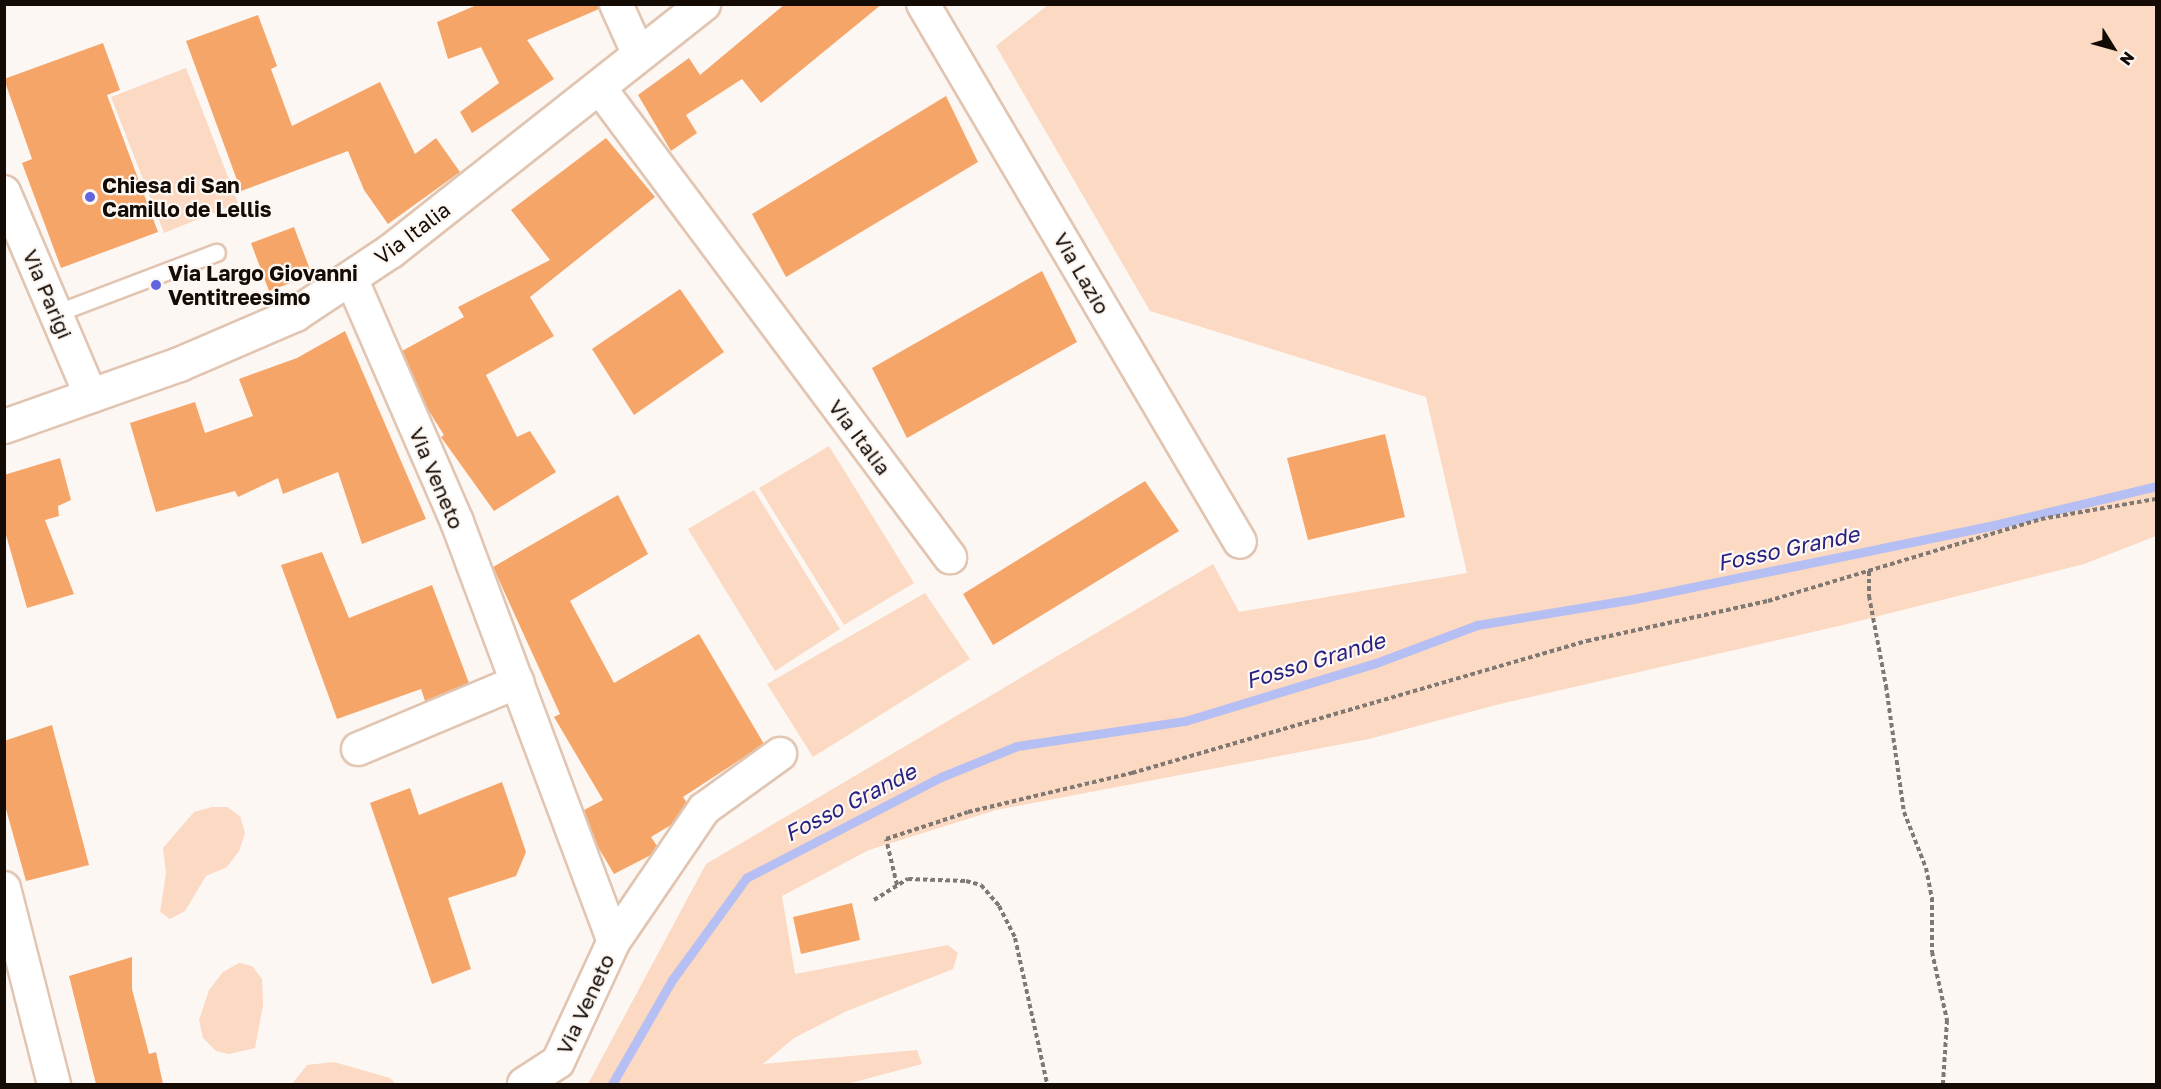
<!DOCTYPE html>
<html>
<head>
<meta charset="utf-8">
<style>
  body { margin:0 }
  #map { position:relative; width:2161px; height:1089px; overflow:hidden; background:#fdf7f3; font-family:"Golos Text",sans-serif }
  div>[style] { position:absolute }
  .green>* { inset:0; background:#fbd9c2 }
  .stream>* { height:9px; margin:-4.5px; padding:0 4.5px; transform-origin:4.5px; border-radius:4.5px; background:#b6bff3 }
  .building>* { inset:0; background:#f6a568 }
  .path>* { height:4px; margin-top:-2px; transform-origin:0; background:repeating-linear-gradient(90deg,#807973 0 4.5px,transparent 0 7.5px) }
  .roads { filter:drop-shadow(2px 0 #e1c5b1) drop-shadow(-2px 0 #e1c5b1) drop-shadow(0 2px #e1c5b1) drop-shadow(0 -2px #e1c5b1) }
  .lane>* { height:16px; margin:-8px; padding:0 8px; transform-origin:8px; border-radius:8px; background:#fff }
  .street>* { height:32px; margin:-16px; padding:0 16px; transform-origin:16px; border-radius:16px; background:#fff }
  .secondary>* { height:33px; margin:-16.5px; padding:0 16.5px; transform-origin:16.5px; border-radius:16.5px; background:#fff }
  .dots>* { width:16px; height:16px; translate:-50% -50%; box-sizing:border-box; border:3px solid #fdf7f3; border-radius:50% }
  span { translate:-50% -50%; white-space:nowrap; text-align:center; line-height:1.15; -webkit-text-stroke:4.5px #fdf7f3; paint-order:stroke }
  .poi-label { font-size:21px; color:#140b05; font-weight:700 }
  .left { translate:0 -50%; text-align:left }
  .street-label { font-size:21px; color:#140b05 }
  .water-label { font-size:22px; color:#282181; font-style:italic }
  .frame { position:absolute; inset:0; border:6px solid #140b05; pointer-events:none }
  .north { position:absolute; left:2083px; top:18px; width:60px; height:60px; -webkit-text-stroke:4px #fdf7f3; paint-order:stroke; rotate:127deg; font-size:16px; font-weight:700; line-height:24px; text-align:center; color:#140b05 }
  .north::after { content:''; display:block; margin:auto; width:21px; height:27px; background:#140b05; clip-path:polygon(50% 0,100% 100%,50% 72%,0 100%) }
</style>
</head>
<body>
<div id="map">
  <div class="green">
    <div style="clip-path:polygon(1049px 4px,2156px 5px,2156px 536px,2084px 564px,1843px 625px,1496px 705px,1369px 739px,996px 810px,869px 850px,782px 896px,795px 974px,948px 945px,958px 953px,953px 969px,847px 1011px,794px 1038px,763px 1064px,917px 1050px,922px 1064px,847px 1084px,588px 1084px,706px 864px,1213px 564px,1239px 612px,1467px 573px,1426px 397px,1150px 311px,996px 46px)"></div>
    <div style="clip-path:polygon(186px 68px,238px 203px,164px 233px,111px 97px)"></div>
    <div style="clip-path:polygon(829px 446px,914px 583px,844px 625px,759px 488px)"></div>
    <div style="clip-path:polygon(754px 490px,840px 629px,775px 671px,688px 529px)"></div>
    <div style="clip-path:polygon(925px 593px,970px 659px,813px 757px,767px 684px)"></div>
    <div style="clip-path:polygon(212px 807px,227px 807px,240px 816px,245px 833px,239px 851px,227px 867px,206px 876px,185px 911px,170px 919px,160px 912px,166px 873px,163px 848px,194px 812px)"></div>
    <div style="clip-path:polygon(239px 963px,252px 966px,262px 979px,263px 1005px,255px 1048px,229px 1054px,216px 1051px,203px 1038px,199px 1020px,209px 990px,223px 972px)"></div>
    <div style="clip-path:polygon(334px 1062px,390px 1078px,396px 1084px,292px 1084px,307px 1065px)"></div>
  </div>
  <div class="stream">
    <div style="left:612px;top:1084px;width:120px;rotate:-60deg"></div>
    <div style="left:672px;top:980px;width:126px;rotate:-54deg"></div>
    <div style="left:746px;top:878px;width:220px;rotate:-27.4deg"></div>
    <div style="left:941px;top:777px;width:82px;rotate:-22.2deg"></div>
    <div style="left:1017px;top:746px;width:170px;rotate:-8.5deg"></div>
    <div style="left:1185px;top:721px;width:200px;rotate:-16.9deg"></div>
    <div style="left:1376px;top:663px;width:108px;rotate:-20.6deg"></div>
    <div style="left:1477px;top:625px;width:159px;rotate:-9.4deg"></div>
    <div style="left:1634px;top:599px;width:363px;rotate:-11.6deg"></div>
    <div style="left:1990px;top:526px;width:171px;rotate:-13.5deg"></div>
  </div>
  <div class="building">
    <div style="clip-path:polygon(479px 4px,598px 4px,599px 9px,527px 40px,554px 79px,472px 133px,460px 112px,499px 83px,481px 47px,448px 59px,437px 22px)"></div>
    <div style="clip-path:polygon(785px 4px,882px 4px,761px 103px,742px 79px,686px 115px,697px 133px,671px 151px,638px 95px,689px 58px,700px 75px)"></div>
    <div style="clip-path:polygon(258px 15px,277px 66px,271px 69px,292px 126px,380px 82px,415px 154px,436px 138px,460px 172px,388px 224px,364px 190px,348px 151px,241px 191px,186px 41px)"></div>
    <div style="clip-path:polygon(103px 43px,120px 90px,107px 95px,158px 232px,61px 268px,22px 163px,32px 159px,4px 79px)"></div>
    <div style="clip-path:polygon(946px 96px,978px 162px,786px 277px,752px 214px)"></div>
    <div style="clip-path:polygon(606px 138px,655px 197px,530px 297px,554px 336px,486px 375px,517px 437px,530px 431px,556px 472px,494px 511px,441px 437px,444px 435px,427px 408px,402px 351px,464px 317px,458px 307px,550px 260px,511px 210px)"></div>
    <div style="clip-path:polygon(294px 227px,312px 275px,269px 291px,251px 243px)"></div>
    <div style="clip-path:polygon(1042px 271px,1077px 342px,907px 438px,872px 368px)"></div>
    <div style="clip-path:polygon(680px 289px,724px 352px,634px 415px,592px 349px)"></div>
    <div style="clip-path:polygon(345px 331px,426px 519px,362px 544px,338px 472px,283px 494px,278px 478px,238px 497px,235px 491px,156px 512px,130px 423px,195px 402px,205px 433px,253px 416px,239px 379px,297px 358px)"></div>
    <div style="clip-path:polygon(1385px 434px,1405px 517px,1308px 540px,1287px 458px)"></div>
    <div style="clip-path:polygon(60px 458px,71px 500px,58px 506px,59px 516px,45px 520px,74px 594px,27px 608px,4px 528px,4px 475px)"></div>
    <div style="clip-path:polygon(1145px 481px,1179px 531px,993px 645px,963px 594px)"></div>
    <div style="clip-path:polygon(618px 495px,648px 554px,570px 601px,614px 683px,699px 634px,764px 744px,683px 797px,687px 803px,671px 825px,651px 837px,657px 846px,651px 855px,614px 874px,598px 847px,584px 810px,603px 800px,554px 717px,560px 714px,493px 567px)"></div>
    <div style="clip-path:polygon(322px 552px,349px 618px,432px 585px,469px 683px,425px 701px,421px 689px,337px 719px,281px 565px)"></div>
    <div style="clip-path:polygon(52px 725px,89px 865px,26px 881px,4px 802px,4px 741px)"></div>
    <div style="clip-path:polygon(502px 782px,526px 852px,516px 876px,448px 898px,471px 969px,432px 984px,370px 803px,410px 788px,419px 815px)"></div>
    <div style="clip-path:polygon(852px 903px,860px 940px,801px 954px,793px 917px)"></div>
    <div style="clip-path:polygon(132px 957px,132px 989px,149px 1054px,156px 1052px,163px 1084px,96px 1084px,69px 976px)"></div>
  </div>
  <div class="path">
    <div style="left:1869px;top:571px;width:25px;rotate:90deg"></div>
    <div style="left:1869px;top:596px;width:92px;rotate:79.3deg"></div>
    <div style="left:1886px;top:686px;width:127px;rotate:81.9deg"></div>
    <div style="left:1904px;top:812px;width:60px;rotate:68.6deg"></div>
    <div style="left:1926px;top:868px;width:31px;rotate:79deg"></div>
    <div style="left:1932px;top:898px;width:54px;rotate:90deg"></div>
    <div style="left:1932px;top:952px;width:70px;rotate:77.6deg"></div>
    <div style="left:1947px;top:1020px;width:64px;rotate:93.6deg"></div>
    <div style="left:897px;top:885px;width:47px;rotate:-103.4deg"></div>
    <div style="left:886px;top:839px;width:86px;rotate:-18.2deg"></div>
    <div style="left:968px;top:812px;width:169px;rotate:-13.4deg"></div>
    <div style="left:1132px;top:773px;width:474px;rotate:-16.2deg"></div>
    <div style="left:1587px;top:641px;width:185px;rotate:-12.5deg"></div>
    <div style="left:1768px;top:601px;width:285px;rotate:-16.7deg"></div>
    <div style="left:2041px;top:519px;width:117px;rotate:-9.9deg"></div>
    <div style="left:874px;top:900px;width:40px;rotate:-32deg"></div>
    <div style="left:908px;top:879px;width:58px;rotate:2deg"></div>
    <div style="left:966px;top:881px;width:16px;rotate:15deg"></div>
    <div style="left:981px;top:885px;width:28px;rotate:49deg"></div>
    <div style="left:999px;top:906px;width:36px;rotate:63deg"></div>
    <div style="left:1015px;top:938px;width:149px;rotate:77.6deg"></div>
  </div>
  <div class="roads">
    <div class="lane">
      <div style="left:56px;top:314px;width:172px;rotate:-20.8deg"></div>
    </div>
    <div class="street">
      <div style="left:616px;top:4px;width:56px;rotate:65.7deg"></div>
      <div style="left:923px;top:4px;width:624px;rotate:59.49deg"></div>
      <div style="left:599px;top:87px;width:587px;rotate:53.25deg"></div>
      <div style="left:4px;top:192px;width:222px;rotate:66.9deg"></div>
      <div style="left:351px;top:278px;width:266px;rotate:66.5deg"></div>
      <div style="left:457px;top:522px;width:447px;rotate:69.5deg"></div>
      <div style="left:358px;top:749px;width:173px;rotate:-22.8deg"></div>
      <div style="left:4px;top:888px;width:202px;rotate:75.7deg"></div>
      <div style="left:524px;top:1084px;width:40px;rotate:-32.9deg"></div>
      <div style="left:558px;top:1062px;width:133px;rotate:-65.2deg"></div>
      <div style="left:614px;top:941px;width:160px;rotate:-55.7deg"></div>
      <div style="left:704px;top:809px;width:94px;rotate:-35.9deg"></div>
    </div>
    <div class="secondary">
      <div style="left:4px;top:426px;width:186px;rotate:-19.5deg"></div>
      <div style="left:179px;top:364px;width:126px;rotate:-23.3deg"></div>
      <div style="left:295px;top:314px;width:114px;rotate:-33.6deg"></div>
      <div style="left:390px;top:251px;width:399px;rotate:-38.3deg"></div>
    </div>
  </div>
  <div class="dots">
    <div style="left:90px;top:197px;background:#6166df"></div>
    <div style="left:156px;top:285px;background:#6166df"></div>
  </div>
  <div class="poi-label">
    <span class="left" style="left:102px;top:197px">Chiesa di San<br>Camillo de Lellis</span>
    <span class="left" style="left:168px;top:285px">Via Largo Giovanni<br>Ventitreesimo</span>
  </div>
  <div class="street-label">
    <span style="left:412px;top:233px;rotate:-37deg">Via Italia</span>
    <span style="left:1082px;top:273px;rotate:60deg">Via Lazio</span>
    <span style="left:48px;top:294px;rotate:67deg">Via Parigi</span>
    <span style="left:860px;top:437px;rotate:53deg">Via Italia</span>
    <span style="left:437px;top:478px;rotate:67deg">Via Veneto</span>
    <span style="left:585px;top:1004px;rotate:-65deg">Via Veneto</span>
  </div>
  <div class="water-label">
    <span style="left:1788px;top:548px;rotate:-12deg">Fosso Grande</span>
    <span style="left:1315px;top:660px;rotate:-17deg">Fosso Grande</span>
    <span style="left:850px;top:802px;rotate:-27deg">Fosso Grande</span>
  </div>
  <div class="frame"></div>
  <div class="north">N</div>
</div>
</body>
</html>
